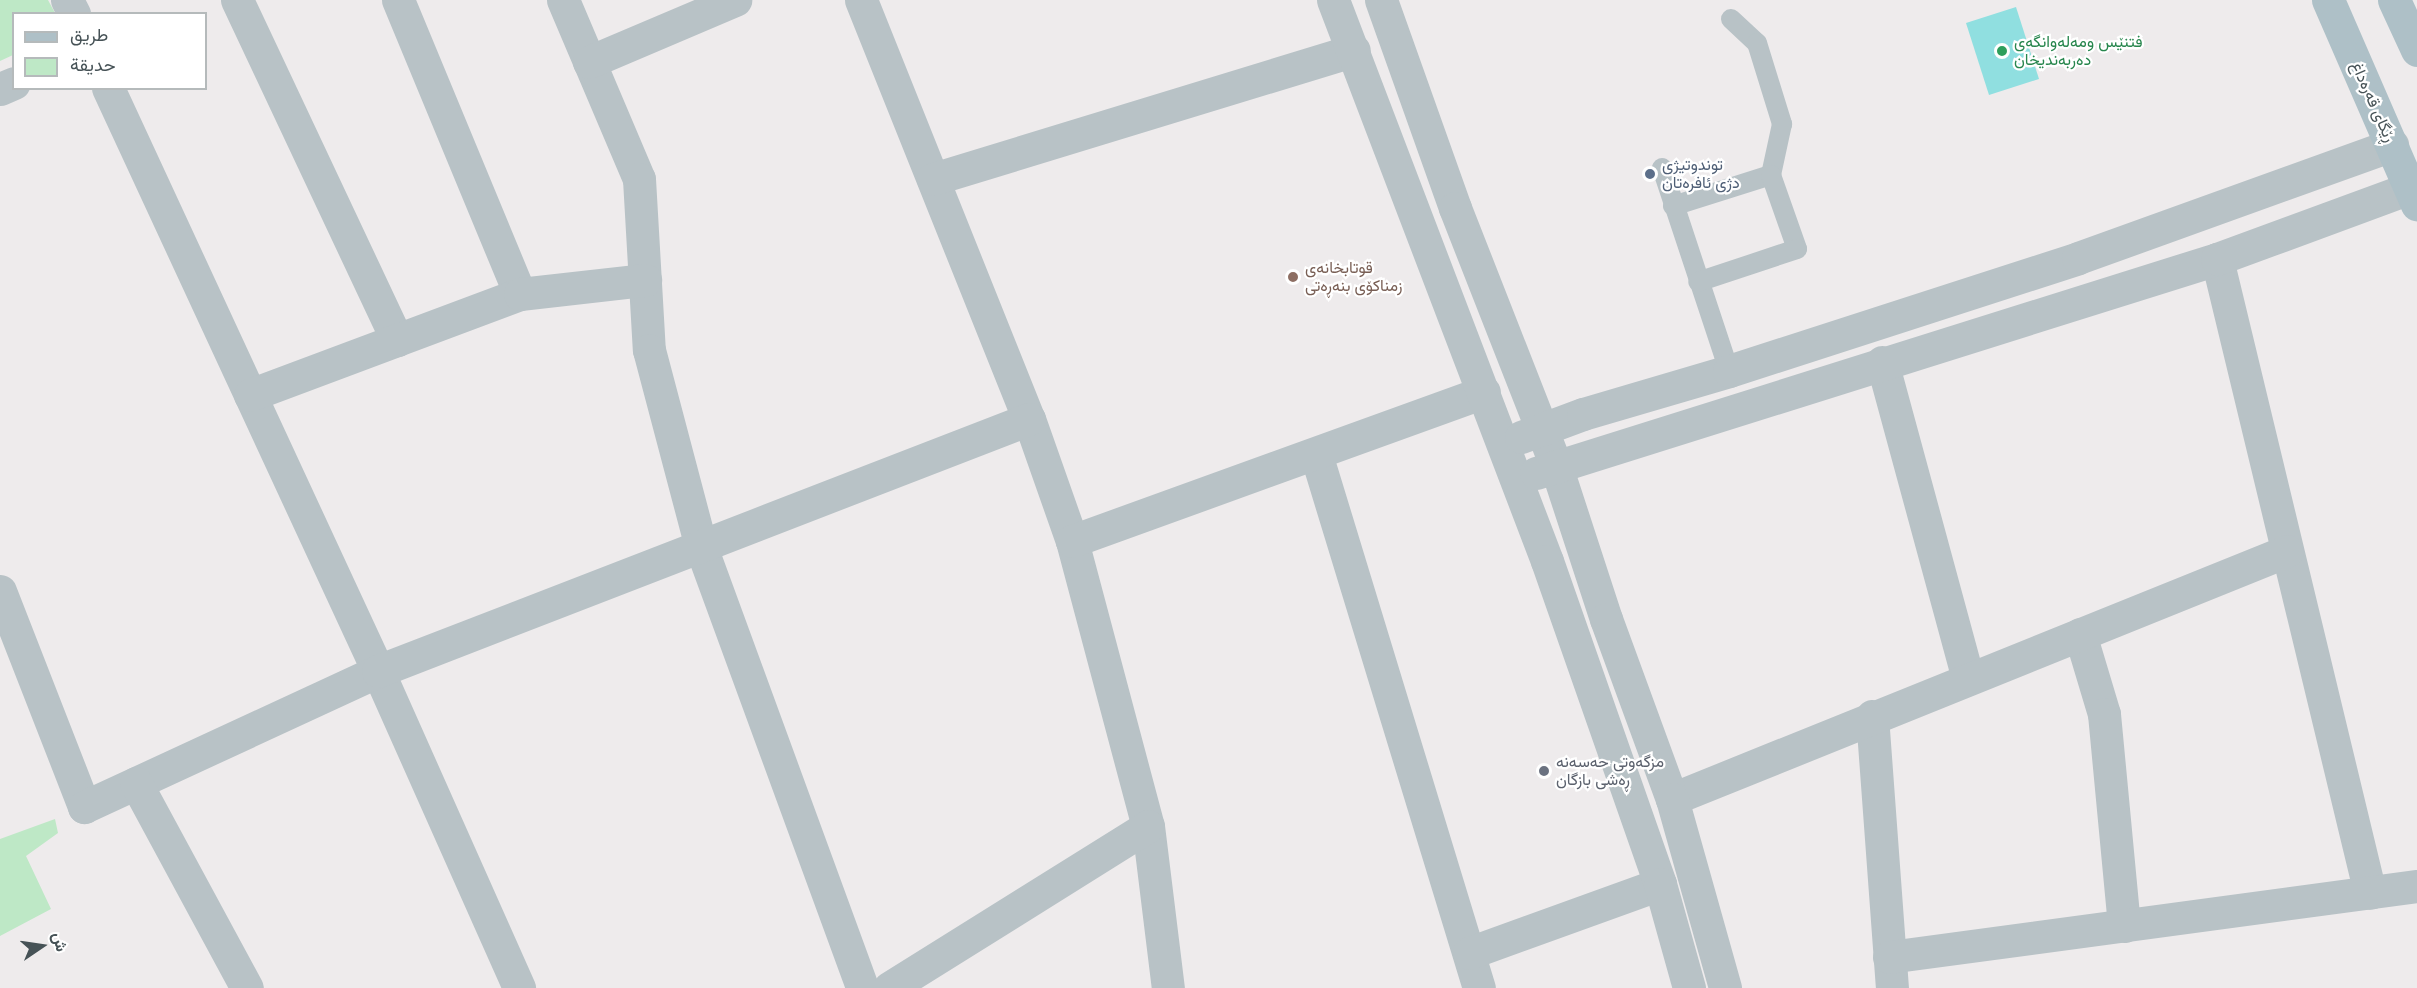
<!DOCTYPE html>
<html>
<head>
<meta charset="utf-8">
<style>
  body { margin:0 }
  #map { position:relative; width:2417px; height:988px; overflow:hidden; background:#eeebec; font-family:"Varela Round",Vazirmatn,sans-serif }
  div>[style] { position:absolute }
  .green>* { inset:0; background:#bee8c6 }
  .water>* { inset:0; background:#90dfe0 }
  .service>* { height:20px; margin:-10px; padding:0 10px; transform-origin:10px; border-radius:10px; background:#b8c2c6 }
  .minor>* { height:33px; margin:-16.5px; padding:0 16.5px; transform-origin:16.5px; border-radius:16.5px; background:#b8c2c6 }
  .tertiary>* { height:33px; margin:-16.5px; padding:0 16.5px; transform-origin:16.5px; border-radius:16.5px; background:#b8c2c6 }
  .primary>* { height:33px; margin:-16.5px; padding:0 16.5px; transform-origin:16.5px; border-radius:16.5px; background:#aec0c7 }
  .dots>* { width:16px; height:16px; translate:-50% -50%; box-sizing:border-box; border:3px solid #fff; border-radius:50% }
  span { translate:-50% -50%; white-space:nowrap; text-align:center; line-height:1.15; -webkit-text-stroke:4.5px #fff; paint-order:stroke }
  .leisure-label { font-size:16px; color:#27864d }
  .left { translate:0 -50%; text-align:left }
  .street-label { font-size:16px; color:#465256 }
  .service-label { font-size:16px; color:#4e5e75 }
  .education-label { font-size:16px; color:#785e54 }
  .worship-label { font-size:16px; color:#5b616d }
  .legend { position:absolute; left:12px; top:12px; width:195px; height:78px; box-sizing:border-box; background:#fff; border:2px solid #b5babb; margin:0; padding:8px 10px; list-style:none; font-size:18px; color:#465256 }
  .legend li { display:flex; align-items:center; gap:12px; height:30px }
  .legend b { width:30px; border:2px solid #b5babb }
  .north { position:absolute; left:12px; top:916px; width:60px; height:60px; -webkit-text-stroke:4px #fff; paint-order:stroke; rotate:77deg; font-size:16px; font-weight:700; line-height:24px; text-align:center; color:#465256 }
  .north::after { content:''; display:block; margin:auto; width:21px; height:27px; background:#465256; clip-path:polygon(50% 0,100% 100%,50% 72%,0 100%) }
</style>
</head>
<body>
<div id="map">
  <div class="green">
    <div style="clip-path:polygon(0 0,48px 0,55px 13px,14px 14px,13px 55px,0 61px)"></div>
    <div style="clip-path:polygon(55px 819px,58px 833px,26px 856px,51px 909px,0 936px,0 839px)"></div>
  </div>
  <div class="water">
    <div style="clip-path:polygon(2016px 7px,2039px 79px,1989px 95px,1966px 23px)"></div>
  </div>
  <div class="service">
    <div style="left:1731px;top:19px;width:35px;rotate:43deg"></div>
    <div style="left:1757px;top:43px;width:85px;rotate:72.8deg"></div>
    <div style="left:1782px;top:124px;width:52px;rotate:102.2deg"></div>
    <div style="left:1662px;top:168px;width:214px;rotate:71.7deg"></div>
    <div style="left:1673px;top:206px;width:103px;rotate:-17.6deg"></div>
    <div style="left:1771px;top:175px;width:78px;rotate:70.6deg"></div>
    <div style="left:1797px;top:249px;width:104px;rotate:161.6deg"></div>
  </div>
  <div class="minor">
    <div style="left:67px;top:0;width:16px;rotate:63deg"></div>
    <div style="left:237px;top:0;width:376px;rotate:64.8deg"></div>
    <div style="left:398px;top:0;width:318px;rotate:67.5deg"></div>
    <div style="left:563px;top:0;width:194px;rotate:67deg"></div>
    <div style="left:639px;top:179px;width:171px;rotate:86.7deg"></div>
    <div style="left:649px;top:350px;width:204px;rotate:75.2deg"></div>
    <div style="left:701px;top:547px;width:469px;rotate:69.9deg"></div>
    <div style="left:861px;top:0;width:451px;rotate:68.2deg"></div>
    <div style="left:1029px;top:419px;width:129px;rotate:70.6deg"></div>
    <div style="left:1072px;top:541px;width:295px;rotate:75.1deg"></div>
    <div style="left:1148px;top:826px;width:163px;rotate:83deg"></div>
    <div style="left:589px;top:62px;width:159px;rotate:-23deg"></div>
    <div style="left:108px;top:88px;width:642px;rotate:65.15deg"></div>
    <div style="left:378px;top:671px;width:347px;rotate:66deg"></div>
    <div style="left:0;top:89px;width:15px;rotate:-23deg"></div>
    <div style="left:933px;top:179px;width:440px;rotate:-17deg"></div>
    <div style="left:2217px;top:259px;width:652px;rotate:76.43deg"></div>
    <div style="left:1882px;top:362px;width:327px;rotate:74.8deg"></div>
    <div style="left:250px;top:395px;width:288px;rotate:-20.5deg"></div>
    <div style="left:520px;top:294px;width:126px;rotate:-6.4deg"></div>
    <div style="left:1316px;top:454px;width:558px;rotate:73.03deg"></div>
    <div style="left:1072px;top:541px;width:438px;rotate:-19.9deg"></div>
    <div style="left:0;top:591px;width:232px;rotate:68.7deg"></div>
    <div style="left:84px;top:807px;width:324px;rotate:-24.8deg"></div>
    <div style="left:378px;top:671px;width:698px;rotate:-21.16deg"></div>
    <div style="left:2080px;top:634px;width:84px;rotate:73.3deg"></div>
    <div style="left:2104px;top:714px;width:213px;rotate:84.6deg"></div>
    <div style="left:1872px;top:716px;width:273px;rotate:85.8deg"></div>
    <div style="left:136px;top:783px;width:233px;rotate:61.6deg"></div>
    <div style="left:1672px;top:799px;width:663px;rotate:-21.96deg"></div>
    <div style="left:1469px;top:953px;width:203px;rotate:-19.9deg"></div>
    <div style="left:1889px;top:957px;width:533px;rotate:-7.66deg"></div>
    <div style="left:889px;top:988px;width:305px;rotate:-32deg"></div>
  </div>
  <div class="tertiary">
    <div style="left:1333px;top:0;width:600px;rotate:69.12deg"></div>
    <div style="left:1547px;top:561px;width:342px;rotate:70.7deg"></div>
    <div style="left:1660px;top:884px;width:108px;rotate:74.4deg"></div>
    <div style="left:1381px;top:0;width:221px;rotate:70.4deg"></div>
    <div style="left:1455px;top:208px;width:277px;rotate:68.6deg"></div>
    <div style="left:1556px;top:466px;width:161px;rotate:71.9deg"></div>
    <div style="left:1606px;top:619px;width:192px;rotate:69.9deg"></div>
    <div style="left:1672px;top:799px;width:196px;rotate:74.3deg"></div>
    <div style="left:1521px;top:437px;width:66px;rotate:-20.4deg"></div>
    <div style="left:1583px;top:414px;width:152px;rotate:-16.4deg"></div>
    <div style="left:1729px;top:371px;width:367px;rotate:-17.9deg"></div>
    <div style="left:2078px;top:258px;width:334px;rotate:-19.8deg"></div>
    <div style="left:1536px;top:473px;width:714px;rotate:-17.45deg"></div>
    <div style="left:2217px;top:259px;width:206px;rotate:-20.2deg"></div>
  </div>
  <div class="primary">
    <div style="left:2328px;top:0;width:223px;rotate:66.5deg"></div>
    <div style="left:2394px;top:0;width:55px;rotate:65.3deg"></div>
  </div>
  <div class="dots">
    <div style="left:2002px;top:51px;background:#2e9e5b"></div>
    <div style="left:1650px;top:174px;background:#5c6f8a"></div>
    <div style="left:1293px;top:277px;background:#8d6e63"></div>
    <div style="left:1544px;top:771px;background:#6b7280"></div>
  </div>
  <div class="leisure-label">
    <span class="left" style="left:2014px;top:51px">فتنێس ومەلەوانگەی<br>دەربەندیخان</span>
  </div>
  <div class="street-label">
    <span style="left:2373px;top:102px;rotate:66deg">ڕێگای قەرەداغ</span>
  </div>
  <div class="service-label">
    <span class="left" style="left:1662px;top:174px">توندوتیژی<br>دژی ئافرەتان</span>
  </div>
  <div class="education-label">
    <span class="left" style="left:1305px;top:277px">قوتابخانەی<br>زمناکۆی بنەڕەتی</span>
  </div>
  <div class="worship-label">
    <span class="left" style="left:1556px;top:771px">مزگەوتی حەسەنە<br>ڕەشی بازگان</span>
  </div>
  <ul class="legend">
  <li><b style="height:8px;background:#aec0c7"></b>طريق</li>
  <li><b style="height:16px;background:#bee8c6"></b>حديقة</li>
  </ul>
  <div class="north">ش</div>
</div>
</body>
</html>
